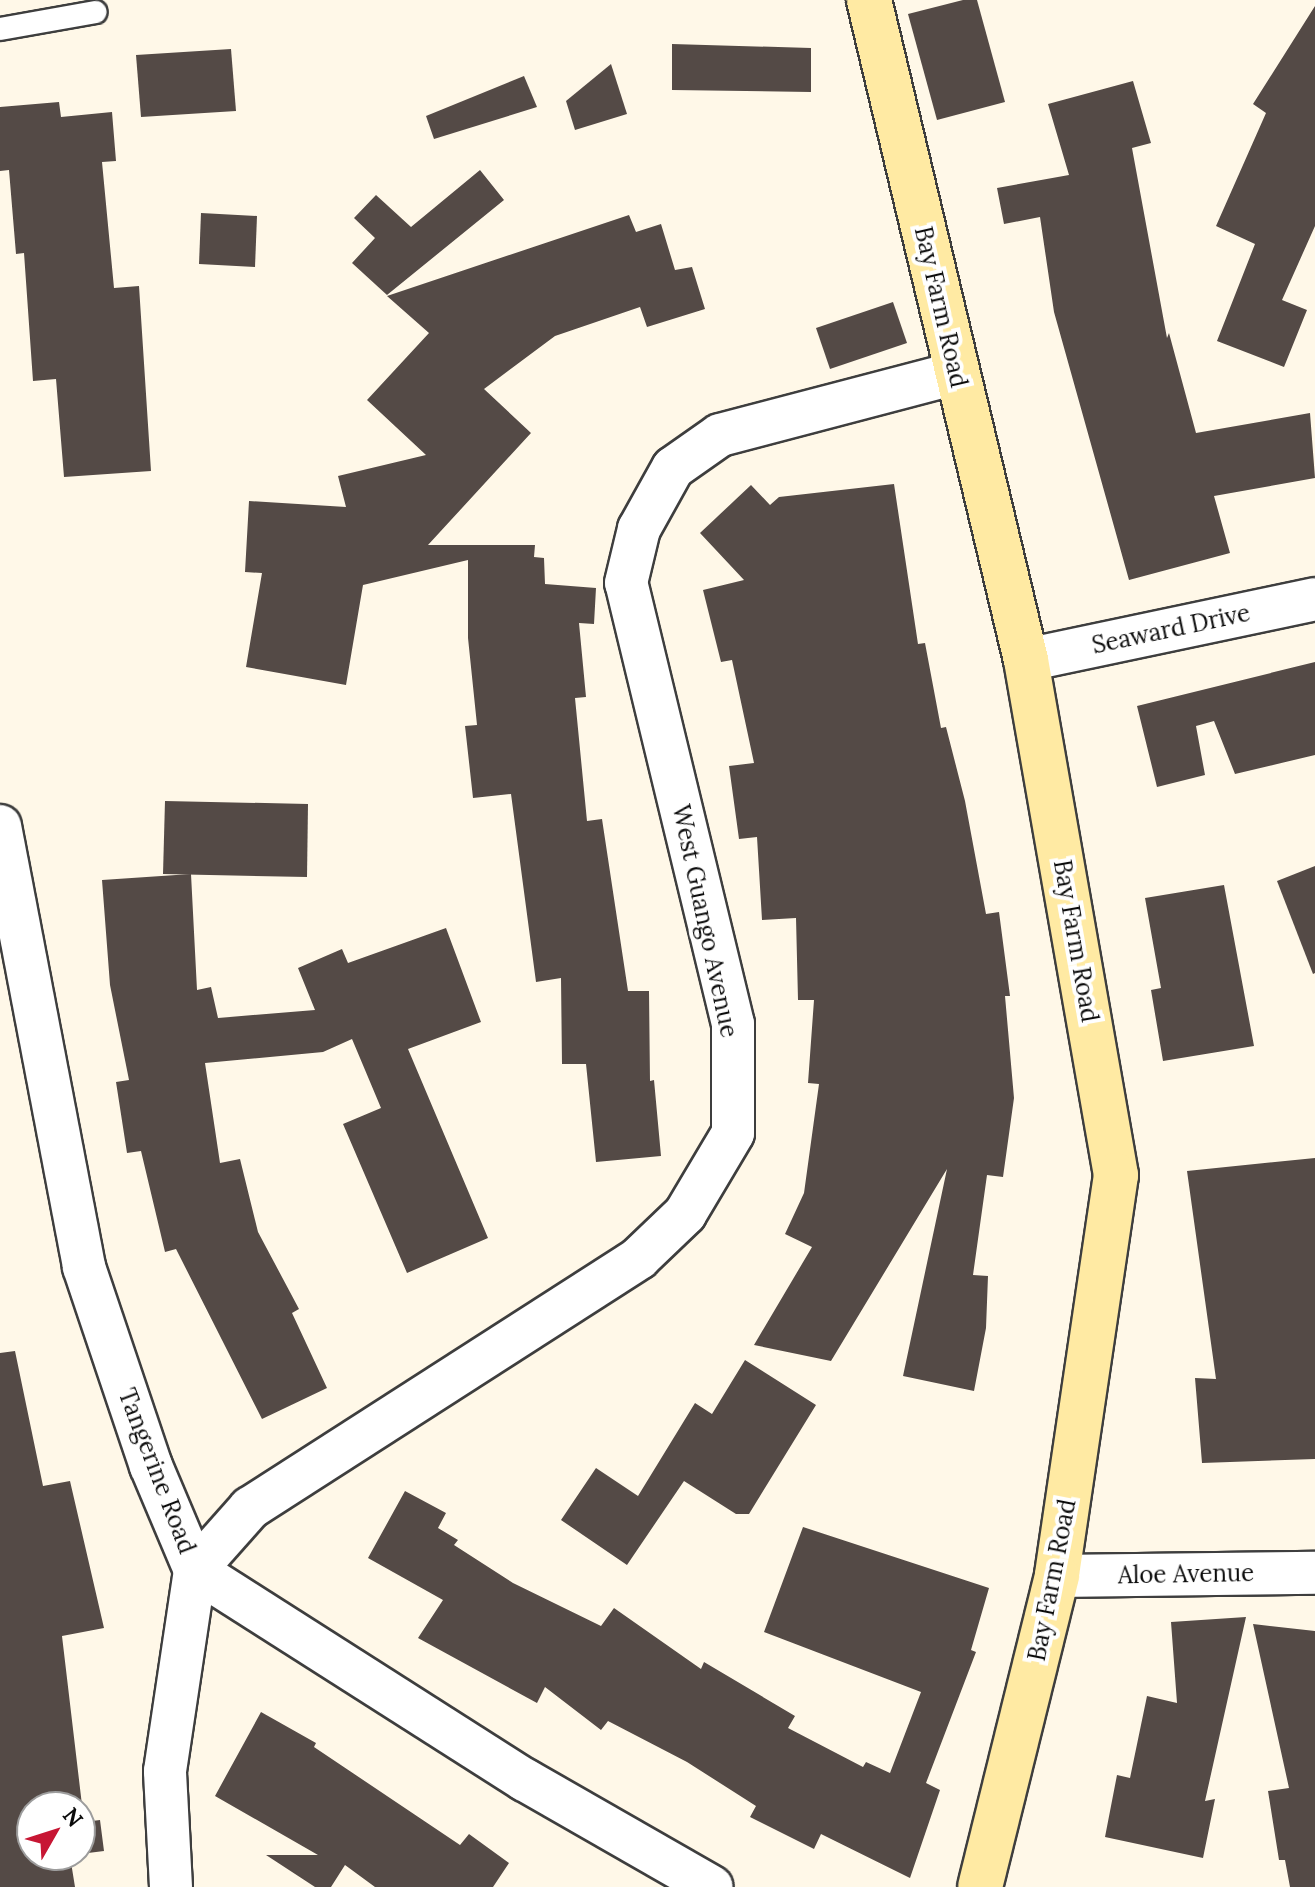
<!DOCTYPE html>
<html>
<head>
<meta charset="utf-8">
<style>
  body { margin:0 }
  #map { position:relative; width:1315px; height:1887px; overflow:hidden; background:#fff8e8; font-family:Lora,serif }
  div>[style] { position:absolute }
  .building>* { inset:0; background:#544a46 }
  .roads { filter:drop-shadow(2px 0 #3e3e3e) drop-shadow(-2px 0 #3e3e3e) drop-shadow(0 2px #3e3e3e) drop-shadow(0 -2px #3e3e3e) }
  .lane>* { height:22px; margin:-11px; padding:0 11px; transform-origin:11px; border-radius:11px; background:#fff }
  .street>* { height:42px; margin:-21px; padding:0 21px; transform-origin:21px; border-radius:21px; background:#fff }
  .secondary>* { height:44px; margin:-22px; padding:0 22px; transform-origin:22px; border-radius:22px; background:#ffeaa3 }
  span { translate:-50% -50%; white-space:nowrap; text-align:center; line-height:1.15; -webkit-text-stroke:8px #fff; paint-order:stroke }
  .street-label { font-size:24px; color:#0b0b0b }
  .north { position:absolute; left:16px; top:1791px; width:80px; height:80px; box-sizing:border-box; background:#fff; border:2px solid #9d9d9d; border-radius:50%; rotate:51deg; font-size:22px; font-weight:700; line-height:32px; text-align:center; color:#0b0b0b }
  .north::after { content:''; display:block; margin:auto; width:28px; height:36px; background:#c71634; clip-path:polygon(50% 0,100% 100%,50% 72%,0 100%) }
</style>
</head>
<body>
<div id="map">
  <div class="building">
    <div style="clip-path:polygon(963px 0,977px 0,1005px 102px,937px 120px,908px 14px)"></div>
    <div style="clip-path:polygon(1315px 6px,1315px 226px,1282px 300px,1307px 310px,1284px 367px,1217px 341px,1255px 244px,1216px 226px,1266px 113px,1253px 104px)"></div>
    <div style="clip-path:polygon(672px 44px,811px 48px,811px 92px,672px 90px)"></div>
    <div style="clip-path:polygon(231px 49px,236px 111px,141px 117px,136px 55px)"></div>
    <div style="clip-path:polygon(611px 64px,627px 114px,575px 130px,566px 101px)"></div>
    <div style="clip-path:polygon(524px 76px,537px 107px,434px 139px,426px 116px)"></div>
    <div style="clip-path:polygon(1133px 81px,1151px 143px,1132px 148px,1167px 338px,1169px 333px,1196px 433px,1310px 413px,1315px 478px,1214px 496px,1230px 553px,1129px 580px,1054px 312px,1040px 217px,1004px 224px,997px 188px,1069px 175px,1048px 104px)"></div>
    <div style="clip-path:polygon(59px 102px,61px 117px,112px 112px,116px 161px,102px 162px,114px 288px,139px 286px,151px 471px,64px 477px,56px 379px,33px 381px,24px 253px,16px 254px,9px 170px,0 171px,0 107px)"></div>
    <div style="clip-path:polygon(480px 170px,504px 200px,387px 295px,352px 263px,375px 238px,354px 218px,376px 195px,411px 227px)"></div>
    <div style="clip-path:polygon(201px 213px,257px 216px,255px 267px,199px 264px)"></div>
    <div style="clip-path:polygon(629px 215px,636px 232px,661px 224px,675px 270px,692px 267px,705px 309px,647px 327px,640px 307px,555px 336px,484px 389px,531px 433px,428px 545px,535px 545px,534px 557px,544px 558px,545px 584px,596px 588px,594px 624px,579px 623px,586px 697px,575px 698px,587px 821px,602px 819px,628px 991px,649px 991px,650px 1081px,654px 1080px,661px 1156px,596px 1162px,586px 1064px,562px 1064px,561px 978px,536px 982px,511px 794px,473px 798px,465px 726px,477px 725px,468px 638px,468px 560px,363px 585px,346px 685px,246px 667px,262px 573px,245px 572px,249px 501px,346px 507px,338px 476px,426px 455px,367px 400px,429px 333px,387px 296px)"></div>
    <div style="clip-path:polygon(893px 302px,907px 343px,830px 369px,816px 328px)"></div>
    <div style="clip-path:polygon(894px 484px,918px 644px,925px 643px,941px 728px,946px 727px,965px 801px,986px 914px,999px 912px,1010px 996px,1005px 996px,1014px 1098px,1003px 1177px,987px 1175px,973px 1275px,988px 1276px,986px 1328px,974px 1391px,903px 1376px,947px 1169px,831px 1361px,754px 1345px,812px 1247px,785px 1234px,804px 1193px,819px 1084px,808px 1083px,814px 1000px,798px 1000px,796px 918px,762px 920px,757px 837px,739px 839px,729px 766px,754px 763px,732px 660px,721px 662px,703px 590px,744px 580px,700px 533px,751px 485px,770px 505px,779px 497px)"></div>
    <div style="clip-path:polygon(1315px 662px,1315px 755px,1235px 774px,1214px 721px,1196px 726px,1205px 775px,1157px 787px,1137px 706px)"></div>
    <div style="clip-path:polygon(165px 801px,308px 804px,307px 877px,163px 874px)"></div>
    <div style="clip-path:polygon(1315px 866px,1315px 973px,1313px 974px,1277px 881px)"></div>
    <div style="clip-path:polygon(191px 874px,197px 990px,211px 987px,218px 1018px,315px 1010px,298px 968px,342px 949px,348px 963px,446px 928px,481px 1022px,408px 1049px,488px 1238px,407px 1273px,343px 1124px,381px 1108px,352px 1039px,323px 1052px,205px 1063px,220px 1163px,240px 1159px,258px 1232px,299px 1309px,292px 1313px,327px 1388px,262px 1419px,176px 1249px,165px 1252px,141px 1151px,127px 1153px,116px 1082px,129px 1080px,110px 985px,102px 880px)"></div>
    <div style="clip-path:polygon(1224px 885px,1254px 1046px,1163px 1061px,1151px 990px,1161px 988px,1145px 898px)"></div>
    <div style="clip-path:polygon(1315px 1158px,1315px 1459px,1202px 1463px,1195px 1378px,1216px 1379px,1187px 1171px)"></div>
    <div style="clip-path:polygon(15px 1351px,43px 1486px,70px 1481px,104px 1628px,62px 1636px,84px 1822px,100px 1820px,104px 1851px,80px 1854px,80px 1807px,32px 1807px,32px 1855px,75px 1855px,70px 1856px,75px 1887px,0 1887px,0 1353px)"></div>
    <div style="clip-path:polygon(745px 1360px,816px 1405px,749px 1514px,736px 1514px,684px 1481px,627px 1565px,561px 1520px,596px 1468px,638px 1496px,695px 1403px,712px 1414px)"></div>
    <div style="clip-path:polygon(405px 1491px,446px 1513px,438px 1528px,458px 1540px,454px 1545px,513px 1583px,601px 1626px,614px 1608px,701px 1669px,704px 1662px,795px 1716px,788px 1728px,863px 1767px,866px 1762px,890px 1773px,921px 1692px,764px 1632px,803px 1527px,989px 1588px,971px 1650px,976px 1652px,926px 1783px,940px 1790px,910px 1878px,821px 1834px,814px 1849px,750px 1817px,756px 1806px,687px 1762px,608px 1721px,601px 1730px,545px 1687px,537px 1703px,418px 1638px,443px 1600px,368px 1558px)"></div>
    <div style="clip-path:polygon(1246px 1617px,1205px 1801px,1215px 1799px,1203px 1858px,1105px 1837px,1117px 1775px,1130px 1778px,1147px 1696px,1177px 1703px,1171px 1622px)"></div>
    <div style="clip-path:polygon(1253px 1624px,1315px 1631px,1315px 1887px,1290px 1887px,1285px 1860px,1279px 1860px,1268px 1791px,1289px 1788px)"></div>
    <div style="clip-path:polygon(261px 1712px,316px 1743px,314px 1747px,460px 1845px,469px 1834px,509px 1863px,493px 1887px,375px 1887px,345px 1865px,331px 1887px,315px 1887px,266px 1855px,318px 1855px,215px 1796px)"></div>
  </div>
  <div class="roads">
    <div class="lane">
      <div style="left:0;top:29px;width:97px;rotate:-10.1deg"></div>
    </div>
    <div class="street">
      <div style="left:1026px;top:660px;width:295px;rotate:-11.9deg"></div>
      <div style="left:0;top:826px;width:449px;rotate:79.2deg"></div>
      <div style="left:84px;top:1267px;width:210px;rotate:71.4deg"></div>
      <div style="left:151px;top:1466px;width:113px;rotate:67.1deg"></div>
      <div style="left:195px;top:1570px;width:391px;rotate:32.5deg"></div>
      <div style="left:525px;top:1780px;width:215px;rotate:29.8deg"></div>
      <div style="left:1057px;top:1576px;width:258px;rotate:-0.7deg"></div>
      <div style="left:171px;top:1887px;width:116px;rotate:-93deg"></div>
      <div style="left:165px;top:1771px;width:203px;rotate:-81.5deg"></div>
      <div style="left:195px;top:1570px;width:83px;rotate:-48.4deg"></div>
      <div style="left:250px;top:1508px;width:462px;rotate:-32.7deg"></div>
      <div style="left:639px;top:1258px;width:64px;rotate:-43.7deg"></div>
      <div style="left:685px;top:1214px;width:94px;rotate:-59.3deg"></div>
      <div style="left:733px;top:1133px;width:109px;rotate:-90deg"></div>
      <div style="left:733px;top:1024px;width:454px;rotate:-103.6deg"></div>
      <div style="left:626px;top:583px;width:56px;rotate:-76.5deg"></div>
      <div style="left:639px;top:529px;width:70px;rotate:-60.9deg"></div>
      <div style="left:673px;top:468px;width:57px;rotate:-35.1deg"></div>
      <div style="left:720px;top:435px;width:245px;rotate:-14.7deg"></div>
    </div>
    <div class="secondary">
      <div style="left:869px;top:0;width:678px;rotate:76.62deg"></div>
      <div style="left:1026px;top:660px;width:523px;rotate:80.09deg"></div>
      <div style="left:1116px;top:1175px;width:405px;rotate:98.4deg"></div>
      <div style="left:1057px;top:1576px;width:320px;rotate:103.9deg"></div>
    </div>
  </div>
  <div class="street-label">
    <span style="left:941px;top:307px;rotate:77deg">Bay Farm Road</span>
    <span style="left:1171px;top:629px;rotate:-12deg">Seaward Drive</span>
    <span style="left:705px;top:921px;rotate:78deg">West Guango Avenue</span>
    <span style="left:1076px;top:941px;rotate:80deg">Bay Farm Road</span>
    <span style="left:157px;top:1471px;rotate:69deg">Tangerine Road</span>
    <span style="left:1186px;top:1574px;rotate:-1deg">Aloe Avenue</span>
    <span style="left:1052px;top:1580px;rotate:-79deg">Bay Farm Road</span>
  </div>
  <div class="north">N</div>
</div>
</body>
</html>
